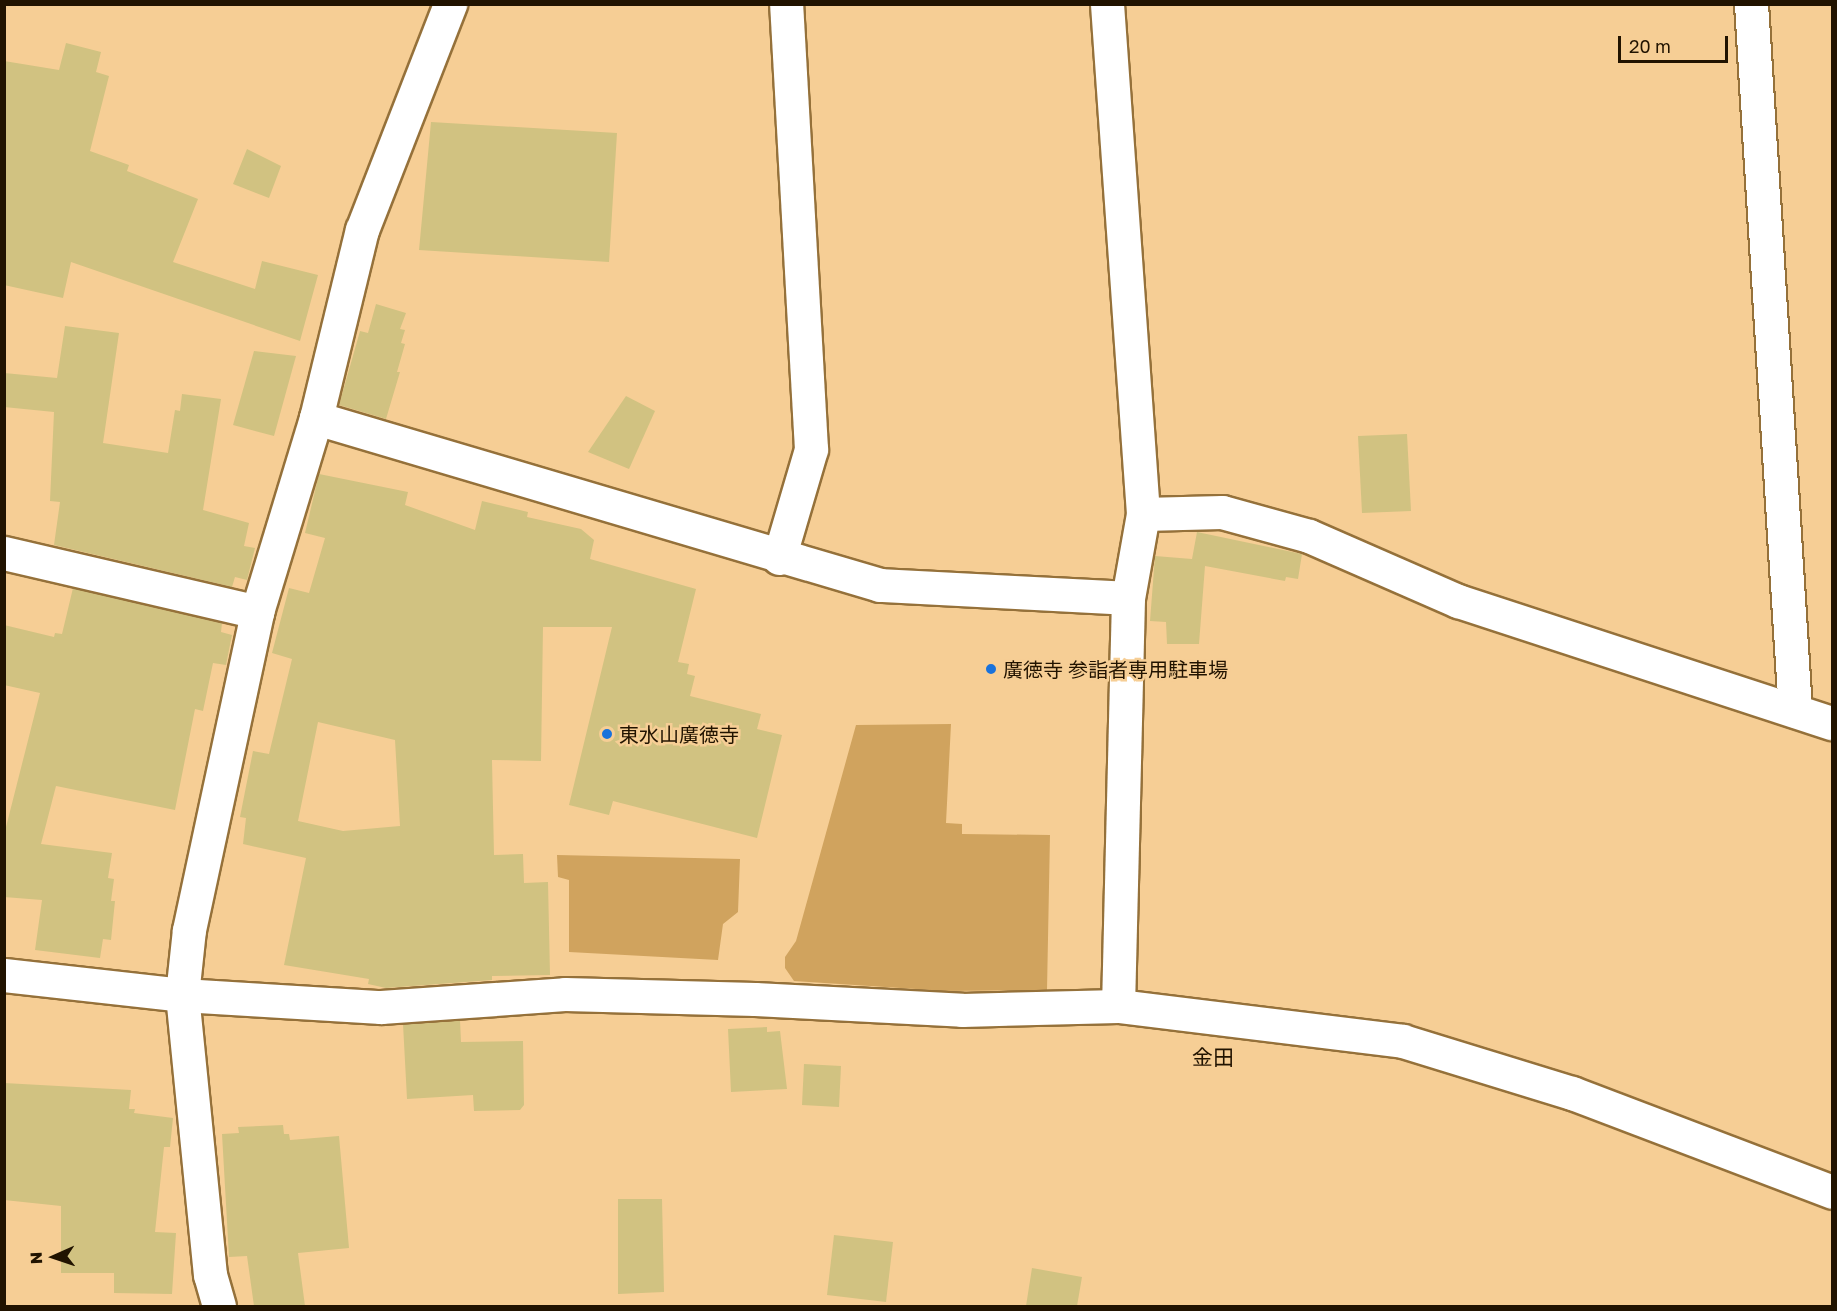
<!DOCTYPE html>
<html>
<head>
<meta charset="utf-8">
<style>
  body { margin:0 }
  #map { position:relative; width:1837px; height:1311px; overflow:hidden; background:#f6ce95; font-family:"Golos Text","Noto Sans JP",sans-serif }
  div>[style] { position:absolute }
  .green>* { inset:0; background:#d0a35e }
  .building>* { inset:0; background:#d1c281 }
  .roads { filter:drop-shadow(2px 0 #95713a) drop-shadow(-2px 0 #95713a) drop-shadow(0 2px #95713a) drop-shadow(0 -2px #95713a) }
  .minor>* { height:33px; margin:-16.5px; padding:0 16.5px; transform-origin:16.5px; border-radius:16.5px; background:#fff }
  .dots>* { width:16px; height:16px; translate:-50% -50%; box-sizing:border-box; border:3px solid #f6ce95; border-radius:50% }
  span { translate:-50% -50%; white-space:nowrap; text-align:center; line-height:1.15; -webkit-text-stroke:5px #f6ce95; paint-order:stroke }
  .poi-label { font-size:20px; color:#211300 }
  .left { translate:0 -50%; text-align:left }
  .neighbourhood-label { font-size:21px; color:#211300 }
  .frame { position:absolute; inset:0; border:6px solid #211300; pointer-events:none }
  .north { position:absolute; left:24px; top:1227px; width:60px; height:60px; -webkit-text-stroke:4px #f6ce95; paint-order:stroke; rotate:267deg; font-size:16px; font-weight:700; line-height:24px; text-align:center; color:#211300 }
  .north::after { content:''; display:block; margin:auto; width:21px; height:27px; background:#211300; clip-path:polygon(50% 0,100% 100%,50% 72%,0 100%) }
  .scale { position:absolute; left:1618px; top:36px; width:110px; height:27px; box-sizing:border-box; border:3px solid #211300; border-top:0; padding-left:8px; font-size:18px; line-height:21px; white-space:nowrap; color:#211300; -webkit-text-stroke:4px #f6ce95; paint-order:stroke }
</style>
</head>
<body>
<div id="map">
  <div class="green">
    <div style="clip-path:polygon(951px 724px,946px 823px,962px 824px,962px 834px,1050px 835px,1047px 990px,946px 991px,794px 981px,785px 968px,785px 957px,796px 941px,856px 725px)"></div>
    <div style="clip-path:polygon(557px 855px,740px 859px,738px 912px,723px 924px,718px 960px,569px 952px,569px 880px,558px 877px)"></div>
  </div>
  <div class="building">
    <div style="clip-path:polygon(66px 43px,101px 52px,96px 72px,109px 76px,90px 151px,129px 165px,127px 171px,198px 199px,173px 262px,255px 289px,262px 261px,318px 275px,300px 341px,71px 262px,63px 298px,4px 285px,4px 61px,59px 70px)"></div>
    <div style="clip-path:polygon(431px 122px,617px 133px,609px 262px,419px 250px)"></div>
    <div style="clip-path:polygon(247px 149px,281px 166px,269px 198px,233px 184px)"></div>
    <div style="clip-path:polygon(376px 304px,406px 313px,400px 329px,405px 330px,401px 343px,405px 344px,397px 372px,400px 372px,386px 419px,339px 405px,360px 331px,368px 333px)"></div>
    <div style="clip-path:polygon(65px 326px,119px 333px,103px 443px,168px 453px,175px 410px,180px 411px,182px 394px,221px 399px,203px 510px,249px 523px,244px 546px,255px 548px,247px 580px,235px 577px,232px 587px,54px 545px,60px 502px,50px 501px,54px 412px,4px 407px,4px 373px,57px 378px)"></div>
    <div style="clip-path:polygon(254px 351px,296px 356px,274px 436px,233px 425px)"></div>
    <div style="clip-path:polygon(626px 396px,655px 411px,629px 469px,588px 452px)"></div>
    <div style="clip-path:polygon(1407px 434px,1411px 511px,1362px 513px,1358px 436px)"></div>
    <div style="clip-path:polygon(evenodd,319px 474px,408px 492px,405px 505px,475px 530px,482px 501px,528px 512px,527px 517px,581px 529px,594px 540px,590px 559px,696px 589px,678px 662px,689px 664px,687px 674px,695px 676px,690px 696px,761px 714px,757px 729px,782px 735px,757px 838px,613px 801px,609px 815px,569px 805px,612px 627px,543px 627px,541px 761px,492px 760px,494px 855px,523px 854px,524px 883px,548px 882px,550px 975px,492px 976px,492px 980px,386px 988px,368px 984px,369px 979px,284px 965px,306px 858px,243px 844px,246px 818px,240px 817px,253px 751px,269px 754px,292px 659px,272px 653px,289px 588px,309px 593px,325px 538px,305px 533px,319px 474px,318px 722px,395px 740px,400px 826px,343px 831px,298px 821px,318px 722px)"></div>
    <div style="clip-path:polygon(1197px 532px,1302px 554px,1298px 579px,1286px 577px,1285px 581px,1205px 566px,1199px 644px,1167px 644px,1166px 622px,1150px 621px,1155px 556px,1192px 559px)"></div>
    <div style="clip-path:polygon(73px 588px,222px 623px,221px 632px,232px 635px,226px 665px,213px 663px,203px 711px,195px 709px,175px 810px,56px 786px,41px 844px,112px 853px,108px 878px,114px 879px,111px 901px,115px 901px,111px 940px,103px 939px,100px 958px,35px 950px,42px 900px,4px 897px,4px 835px,40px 693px,4px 685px,4px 625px,54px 637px,55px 633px,62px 634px)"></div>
    <div style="clip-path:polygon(460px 1020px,461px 1042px,523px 1041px,524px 1105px,520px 1110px,474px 1111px,473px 1095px,407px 1099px,403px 1024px)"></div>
    <div style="clip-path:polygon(767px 1027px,767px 1032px,780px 1031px,787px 1089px,731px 1092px,728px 1029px)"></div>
    <div style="clip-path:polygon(804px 1064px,841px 1066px,839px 1107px,802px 1105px)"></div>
    <div style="clip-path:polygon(4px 1083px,131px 1090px,129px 1109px,135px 1109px,134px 1113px,173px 1118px,170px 1147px,164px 1147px,155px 1232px,176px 1233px,172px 1294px,114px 1293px,114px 1273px,61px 1273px,61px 1206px,4px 1200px)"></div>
    <div style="clip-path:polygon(283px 1125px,284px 1134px,289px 1134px,290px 1140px,339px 1136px,349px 1248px,298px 1253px,305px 1306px,254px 1306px,247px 1256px,229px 1257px,222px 1134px,239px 1133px,238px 1127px)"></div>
    <div style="clip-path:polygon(618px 1199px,662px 1199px,664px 1292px,618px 1294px)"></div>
    <div style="clip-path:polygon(834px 1235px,893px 1242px,886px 1302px,827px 1295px)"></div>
    <div style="clip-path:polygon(1032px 1268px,1082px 1277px,1077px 1306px,1026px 1306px)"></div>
  </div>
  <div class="roads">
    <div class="minor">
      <div style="left:1107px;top:4px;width:511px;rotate:85.96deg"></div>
      <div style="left:1143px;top:514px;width:85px;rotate:100.1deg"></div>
      <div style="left:1128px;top:598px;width:408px;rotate:91.4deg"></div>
      <div style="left:1751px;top:4px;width:708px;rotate:86.44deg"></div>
      <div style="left:316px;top:418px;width:588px;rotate:16.49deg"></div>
      <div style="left:880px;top:585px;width:248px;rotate:3deg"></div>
      <div style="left:1143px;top:514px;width:79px;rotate:-1.5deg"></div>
      <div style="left:1222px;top:512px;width:90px;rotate:15.4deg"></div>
      <div style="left:1309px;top:536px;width:163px;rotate:23.6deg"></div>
      <div style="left:1458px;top:601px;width:393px;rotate:18.1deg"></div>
      <div style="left:4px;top:553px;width:260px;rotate:13.1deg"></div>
      <div style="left:779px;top:558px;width:114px;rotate:-73.6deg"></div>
      <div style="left:811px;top:449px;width:446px;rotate:-93.2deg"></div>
      <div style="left:4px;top:975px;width:179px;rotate:6.4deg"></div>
      <div style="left:182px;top:995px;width:199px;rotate:3.5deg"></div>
      <div style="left:381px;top:1007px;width:184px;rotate:-4deg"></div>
      <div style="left:565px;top:994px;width:190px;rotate:1.5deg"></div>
      <div style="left:755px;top:999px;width:207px;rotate:3deg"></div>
      <div style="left:962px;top:1010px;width:156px;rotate:-1.5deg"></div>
      <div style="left:1118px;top:1006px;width:287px;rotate:7deg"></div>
      <div style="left:1403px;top:1041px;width:177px;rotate:17.1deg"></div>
      <div style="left:1572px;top:1093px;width:278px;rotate:20.8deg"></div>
      <div style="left:219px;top:1306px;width:32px;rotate:-106deg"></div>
      <div style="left:210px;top:1275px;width:281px;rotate:-95.7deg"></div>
      <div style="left:182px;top:995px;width:65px;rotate:-83.9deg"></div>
      <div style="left:189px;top:930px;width:325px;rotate:-77.9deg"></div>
      <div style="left:257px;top:612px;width:203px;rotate:-73.1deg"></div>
      <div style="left:316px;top:418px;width:194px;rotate:-76.3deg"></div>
      <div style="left:362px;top:230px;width:243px;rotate:-68.7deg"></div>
    </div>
  </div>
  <div class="dots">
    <div style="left:991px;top:669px;background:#1972db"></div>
    <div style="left:607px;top:734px;background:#1972db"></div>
  </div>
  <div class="poi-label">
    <span class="left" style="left:1003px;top:669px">廣徳寺 参詣者専用駐車場</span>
    <span class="left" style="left:619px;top:734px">東水山廣徳寺</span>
  </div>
  <div class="neighbourhood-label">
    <span style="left:1213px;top:1057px">金田</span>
  </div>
  <div class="frame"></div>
  <div class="north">N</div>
  <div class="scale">20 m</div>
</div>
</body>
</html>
